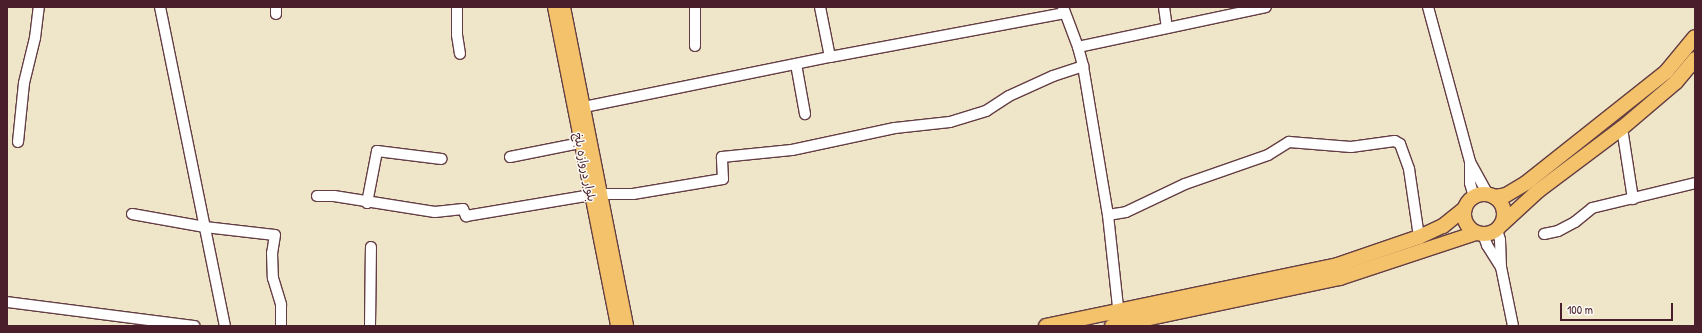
<!DOCTYPE html>
<html>
<head>
<meta charset="utf-8">
<style>
  body { margin:0 }
  #map { position:relative; width:1702px; height:333px; overflow:hidden; background:#efe5c8; font-family:"Patrick Hand","Playpen Sans Arabic",sans-serif }
  div>[style] { position:absolute }
  .roads { filter:drop-shadow(1px 0 #633d43) drop-shadow(-1px 0 #633d43) drop-shadow(0 1px #633d43) drop-shadow(0 -1px #633d43) }
  .minor>* { height:10px; margin:-5px; padding:0 5px; transform-origin:5px; border-radius:5px; background:#fff }
  .major>* { height:12px; margin:-6px; padding:0 6px; transform-origin:6px; border-radius:6px; background:#f3c26a }
  .highway>* { height:14px; margin:-7px; padding:0 7px; transform-origin:7px; border-radius:7px; background:#f3c26a }
  .highway>.ring { margin:-7px; padding:0; box-sizing:content-box; background:none; border:14px solid #f3c26a; border-radius:50% }
  span { translate:-50% -50%; white-space:nowrap; text-align:center; line-height:1.15; -webkit-text-stroke:3px #fdfcf7; paint-order:stroke }
  .street-label { font-size:12px; color:#4a1f2b }
  .frame { position:absolute; inset:0; border:8px solid #4a1f2b; pointer-events:none }
  .scale { position:absolute; left:1560px; top:303px; width:113px; height:18px; box-sizing:border-box; border:2px solid #4a1f2b; border-top:0; padding-left:5px; font-size:12px; line-height:14px; white-space:nowrap; color:#4a1f2b; -webkit-text-stroke:3px #fdfcf7; paint-order:stroke }
</style>
</head>
<body>
<div id="map">
  <div class="roads">
    <div class="minor">
      <div style="left:160px;top:7px;width:326px;rotate:78.5deg"></div>
      <div style="left:276px;top:7px;width:7px;rotate:90deg"></div>
      <div style="left:457px;top:7px;width:28px;rotate:90deg"></div>
      <div style="left:457px;top:35px;width:19px;rotate:81deg"></div>
      <div style="left:820px;top:7px;width:51px;rotate:78.7deg"></div>
      <div style="left:1063px;top:7px;width:43px;rotate:69.4deg"></div>
      <div style="left:1078px;top:47px;width:20px;rotate:75deg"></div>
      <div style="left:1083px;top:66px;width:151px;rotate:80.5deg"></div>
      <div style="left:1108px;top:215px;width:103px;rotate:83.8deg"></div>
      <div style="left:1164px;top:7px;width:21px;rotate:82deg"></div>
      <div style="left:1428px;top:7px;width:161px;rotate:74.8deg"></div>
      <div style="left:1470px;top:162px;width:21px;rotate:90deg"></div>
      <div style="left:1470px;top:183px;width:15px;rotate:74deg"></div>
      <div style="left:695px;top:46px;width:39px;rotate:-90deg"></div>
      <div style="left:1078px;top:47px;width:192px;rotate:-12deg"></div>
      <div style="left:796px;top:64px;width:51px;rotate:79.8deg"></div>
      <div style="left:584px;top:107px;width:251px;rotate:-11.5deg"></div>
      <div style="left:830px;top:57px;width:239px;rotate:-10.6deg"></div>
      <div style="left:1622px;top:128px;width:72px;rotate:81.2deg"></div>
      <div style="left:18px;top:142px;width:59px;rotate:-84.2deg"></div>
      <div style="left:24px;top:83px;width:46px;rotate:-76.3deg"></div>
      <div style="left:35px;top:38px;width:31px;rotate:-83deg"></div>
      <div style="left:510px;top:157px;width:71px;rotate:-11.3deg"></div>
      <div style="left:1470px;top:162px;width:37px;rotate:61deg"></div>
      <div style="left:601px;top:194px;width:32px"></div>
      <div style="left:633px;top:194px;width:91px;rotate:-9.5deg"></div>
      <div style="left:723px;top:179px;width:22px;rotate:-93deg"></div>
      <div style="left:722px;top:157px;width:70px;rotate:-5.7deg"></div>
      <div style="left:792px;top:150px;width:105px;rotate:-12.1deg"></div>
      <div style="left:895px;top:128px;width:55px;rotate:-6.2deg"></div>
      <div style="left:950px;top:122px;width:38px;rotate:-17deg"></div>
      <div style="left:986px;top:111px;width:27px;rotate:-33deg"></div>
      <div style="left:1009px;top:96px;width:48px;rotate:-24.4deg"></div>
      <div style="left:1053px;top:76px;width:32px;rotate:-18deg"></div>
      <div style="left:317px;top:196px;width:17px"></div>
      <div style="left:334px;top:196px;width:102px;rotate:9deg"></div>
      <div style="left:435px;top:212px;width:28px;rotate:-6deg"></div>
      <div style="left:463px;top:209px;width:8px;rotate:67deg"></div>
      <div style="left:466px;top:216px;width:127px;rotate:-9.5deg"></div>
      <div style="left:367px;top:203px;width:53px;rotate:-79.1deg"></div>
      <div style="left:377px;top:151px;width:65px;rotate:7deg"></div>
      <div style="left:132px;top:214px;width:74px;rotate:10.1deg"></div>
      <div style="left:205px;top:227px;width:70px;rotate:6.5deg"></div>
      <div style="left:275px;top:235px;width:18px;rotate:99deg"></div>
      <div style="left:272px;top:253px;width:25px;rotate:88deg"></div>
      <div style="left:273px;top:278px;width:28px;rotate:73deg"></div>
      <div style="left:281px;top:305px;width:21px;rotate:90deg"></div>
      <div style="left:1108px;top:215px;width:18px;rotate:-9deg"></div>
      <div style="left:1126px;top:212px;width:65px;rotate:-25.4deg"></div>
      <div style="left:1185px;top:184px;width:88px;rotate:-19.3deg"></div>
      <div style="left:1268px;top:155px;width:25px;rotate:-32deg"></div>
      <div style="left:1289px;top:142px;width:62px;rotate:4.6deg"></div>
      <div style="left:1351px;top:147px;width:44px;rotate:-7.8deg"></div>
      <div style="left:1395px;top:141px;width:6px;rotate:31deg"></div>
      <div style="left:1400px;top:144px;width:27px;rotate:70deg"></div>
      <div style="left:1409px;top:169px;width:69px;rotate:81.6deg"></div>
      <div style="left:1497px;top:230px;width:10px;rotate:73deg"></div>
      <div style="left:1500px;top:240px;width:27px;rotate:88deg"></div>
      <div style="left:1501px;top:267px;width:60px;rotate:78.5deg"></div>
      <div style="left:1483px;top:234px;width:12px;rotate:70deg"></div>
      <div style="left:1487px;top:245px;width:25px;rotate:58deg"></div>
      <div style="left:1544px;top:234px;width:14px;rotate:-12deg"></div>
      <div style="left:1558px;top:231px;width:19px;rotate:-28deg"></div>
      <div style="left:1575px;top:222px;width:22px;rotate:-39deg"></div>
      <div style="left:1592px;top:208px;width:106px;rotate:-13.6deg"></div>
      <div style="left:7px;top:302px;width:189px;rotate:7.3deg"></div>
      <div style="left:370px;top:326px;width:79px;rotate:-89.3deg"></div>
    </div>
    <div class="major">
      <div style="left:554px;top:7px;width:325px;rotate:78.8deg"></div>
      <div style="left:564px;top:7px;width:325px;rotate:78.8deg"></div>
    </div>
    <div class="highway">
      <div class="ring" style="left:1464px;top:194px;width:26px;height:26px"></div>
      <div style="left:1495px;top:197px;width:11px;rotate:-10deg"></div>
      <div style="left:1506px;top:195px;width:23px;rotate:-31deg"></div>
      <div style="left:1526px;top:183px;width:179px;rotate:-38.4deg"></div>
      <div style="left:1666px;top:72px;width:45px;rotate:-50.4deg"></div>
      <div style="left:1502px;top:224px;width:49px;rotate:-42.5deg"></div>
      <div style="left:1538px;top:191px;width:105px;rotate:-36.9deg"></div>
      <div style="left:1622px;top:128px;width:71px;rotate:-40.4deg"></div>
      <div style="left:1676px;top:82px;width:30px;rotate:-50deg"></div>
      <div style="left:1046px;top:326px;width:297px;rotate:-11.8deg"></div>
      <div style="left:1337px;top:265px;width:87px;rotate:-18.9deg"></div>
      <div style="left:1419px;top:237px;width:26px;rotate:-25deg"></div>
      <div style="left:1443px;top:226px;width:28px;rotate:-39deg"></div>
      <div style="left:1112px;top:326px;width:233px;rotate:-11.9deg"></div>
      <div style="left:1340px;top:278px;width:143px;rotate:-18.3deg"></div>
    </div>
  </div>
  <div class="street-label">
    <span style="left:585px;top:167px;rotate:78deg">بلوار دروازه بلخ</span>
  </div>
  <div class="frame"></div>
  <div class="scale">100 m</div>
</div>
</body>
</html>
